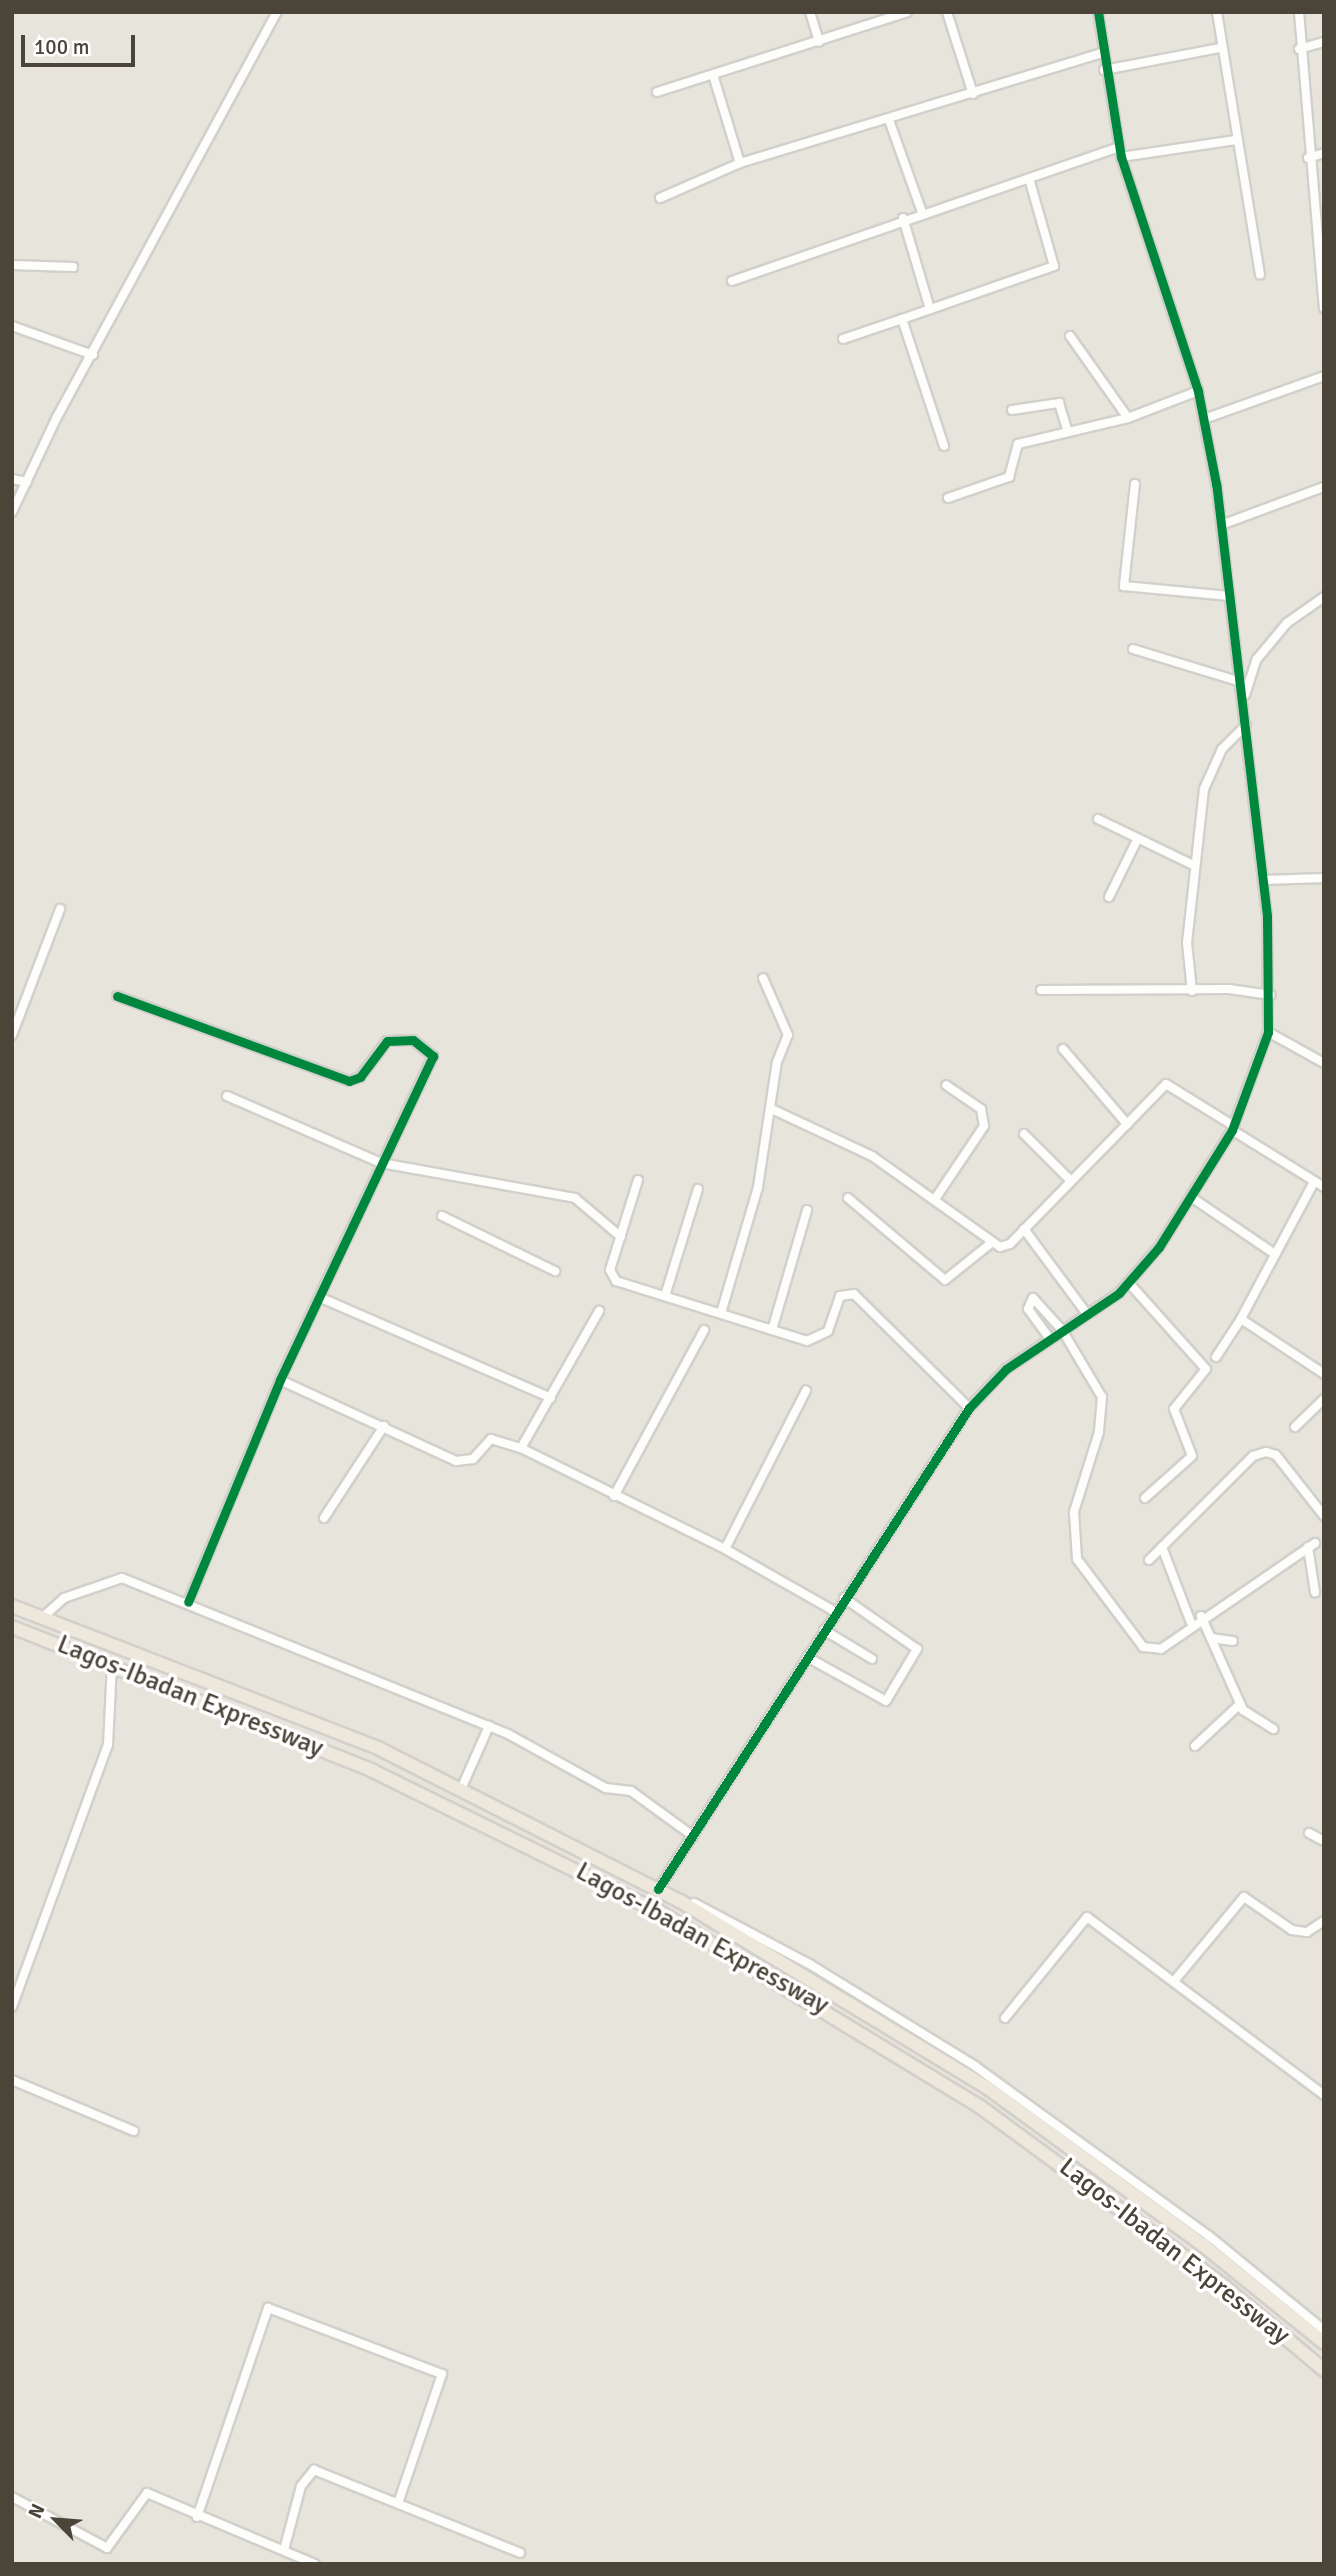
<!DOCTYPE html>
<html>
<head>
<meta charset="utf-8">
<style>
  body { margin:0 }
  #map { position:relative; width:1336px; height:2576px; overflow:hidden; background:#f4f2ee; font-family:Signika,sans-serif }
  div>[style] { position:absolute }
  .residential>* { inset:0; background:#e7e4dc }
  .roads { filter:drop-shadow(2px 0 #d2d0cb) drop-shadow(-2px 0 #d2d0cb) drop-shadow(0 2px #d2d0cb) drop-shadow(0 -2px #d2d0cb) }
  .minor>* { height:8px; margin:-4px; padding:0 4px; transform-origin:4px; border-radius:4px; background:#fdfdfc }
  .highway>* { height:12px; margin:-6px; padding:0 6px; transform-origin:6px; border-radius:6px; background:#ede8db }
  .cycleway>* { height:9px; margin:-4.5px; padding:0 4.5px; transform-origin:4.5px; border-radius:4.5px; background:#00873e }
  span { translate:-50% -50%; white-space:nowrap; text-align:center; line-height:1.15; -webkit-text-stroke:7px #fff; paint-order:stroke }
  .street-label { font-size:26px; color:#4b4439 }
  .frame { position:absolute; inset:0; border:14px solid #4b4439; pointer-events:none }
  .north { position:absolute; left:21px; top:2485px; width:70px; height:70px; -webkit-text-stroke:5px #fff; paint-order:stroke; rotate:295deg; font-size:19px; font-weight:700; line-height:28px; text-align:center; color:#4b4439 }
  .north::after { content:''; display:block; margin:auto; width:24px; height:32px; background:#4b4439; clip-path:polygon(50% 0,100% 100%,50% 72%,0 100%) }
  .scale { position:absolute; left:21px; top:35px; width:114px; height:32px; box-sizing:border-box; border:4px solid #4b4439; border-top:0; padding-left:9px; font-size:21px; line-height:24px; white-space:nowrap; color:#4b4439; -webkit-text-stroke:5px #fff; paint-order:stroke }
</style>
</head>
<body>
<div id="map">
  <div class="residential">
    <div style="clip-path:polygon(12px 12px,1324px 12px,1324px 2564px,12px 2564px)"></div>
  </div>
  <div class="roads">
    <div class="minor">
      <div style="left:810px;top:12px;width:31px;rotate:73deg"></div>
      <div style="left:947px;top:12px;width:86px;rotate:72.4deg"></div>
      <div style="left:1217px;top:12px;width:266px;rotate:80.7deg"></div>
      <div style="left:1299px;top:12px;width:297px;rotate:85.2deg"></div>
      <div style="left:1299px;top:49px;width:26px;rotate:-16deg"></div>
      <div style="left:1104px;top:70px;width:117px;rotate:-10.8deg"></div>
      <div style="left:714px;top:78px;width:89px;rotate:73deg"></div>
      <div style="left:657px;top:92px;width:262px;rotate:-17.7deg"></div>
      <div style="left:889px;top:120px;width:98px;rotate:70.3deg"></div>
      <div style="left:1121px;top:157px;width:116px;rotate:-8.4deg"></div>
      <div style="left:1308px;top:158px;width:17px;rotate:-17deg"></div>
      <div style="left:660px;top:198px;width:87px;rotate:-23.6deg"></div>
      <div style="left:740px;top:163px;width:378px;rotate:-16.9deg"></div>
      <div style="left:903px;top:218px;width:95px;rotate:73.5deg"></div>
      <div style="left:12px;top:265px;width:61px;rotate:1.9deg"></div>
      <div style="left:732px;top:281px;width:409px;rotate:-19.1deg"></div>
      <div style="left:12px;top:326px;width:86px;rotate:19.7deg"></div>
      <div style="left:1070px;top:336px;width:100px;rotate:54.7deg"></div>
      <div style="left:1128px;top:418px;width:75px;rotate:-21.1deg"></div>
      <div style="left:843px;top:339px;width:62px;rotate:-18.7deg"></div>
      <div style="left:1012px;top:410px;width:48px;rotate:-8.5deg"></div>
      <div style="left:1059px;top:403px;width:30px;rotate:73deg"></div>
      <div style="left:1204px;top:419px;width:127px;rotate:-19.7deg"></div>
      <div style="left:944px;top:446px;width:134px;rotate:-108.3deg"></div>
      <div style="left:902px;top:319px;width:161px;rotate:-19.2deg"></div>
      <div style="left:1054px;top:266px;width:91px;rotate:-105.9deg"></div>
      <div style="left:12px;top:479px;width:15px;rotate:11deg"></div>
      <div style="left:1135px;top:484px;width:103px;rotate:96.2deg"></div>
      <div style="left:1124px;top:586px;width:106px;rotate:5.4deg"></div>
      <div style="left:948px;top:498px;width:65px;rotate:-19deg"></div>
      <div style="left:1009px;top:477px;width:34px;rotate:-75deg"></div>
      <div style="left:1018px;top:444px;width:113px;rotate:-13.3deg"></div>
      <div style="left:12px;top:512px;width:105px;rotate:-64.7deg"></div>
      <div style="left:57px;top:417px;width:461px;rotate:-61.5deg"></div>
      <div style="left:1221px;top:525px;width:110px;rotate:-20.3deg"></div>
      <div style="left:1133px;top:649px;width:113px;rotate:17deg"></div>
      <div style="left:1245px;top:695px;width:38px;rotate:-72deg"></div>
      <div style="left:1257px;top:659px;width:47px;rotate:-50.2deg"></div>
      <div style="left:1287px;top:623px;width:45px;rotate:-35.1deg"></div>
      <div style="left:1098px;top:819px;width:106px;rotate:25.8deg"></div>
      <div style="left:1263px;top:880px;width:61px;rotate:-1.9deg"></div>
      <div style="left:1109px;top:897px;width:64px;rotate:-63.8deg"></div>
      <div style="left:1041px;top:990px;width:188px;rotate:-0.3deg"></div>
      <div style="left:1229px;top:989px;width:42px;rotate:8.1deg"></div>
      <div style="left:1192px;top:991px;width:48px;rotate:-95.9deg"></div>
      <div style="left:1187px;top:943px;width:155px;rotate:-83.7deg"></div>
      <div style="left:1204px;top:789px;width:44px;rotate:-65.8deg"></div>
      <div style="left:1222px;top:749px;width:34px;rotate:-45deg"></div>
      <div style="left:117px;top:996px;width:247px;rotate:20.1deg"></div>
      <div style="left:349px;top:1081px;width:12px;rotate:-20deg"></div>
      <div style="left:360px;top:1077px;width:45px;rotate:-53.1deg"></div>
      <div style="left:387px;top:1041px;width:26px;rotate:-2deg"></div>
      <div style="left:413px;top:1040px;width:26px;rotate:39deg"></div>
      <div style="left:433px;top:1056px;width:358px;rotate:115.3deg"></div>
      <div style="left:280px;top:1380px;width:240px;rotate:112.5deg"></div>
      <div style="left:1268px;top:1032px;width:64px;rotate:29deg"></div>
      <div style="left:12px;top:1035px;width:135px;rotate:-69.1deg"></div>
      <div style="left:1063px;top:1049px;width:99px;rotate:49.5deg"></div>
      <div style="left:227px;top:1096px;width:168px;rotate:23.5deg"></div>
      <div style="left:381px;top:1163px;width:197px;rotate:10.2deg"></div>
      <div style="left:575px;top:1198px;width:60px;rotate:40.3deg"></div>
      <div style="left:774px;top:1110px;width:108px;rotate:25.1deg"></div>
      <div style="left:872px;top:1156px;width:157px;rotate:35.4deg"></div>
      <div style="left:1000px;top:1247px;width:10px;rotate:-17deg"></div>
      <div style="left:1010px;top:1244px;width:223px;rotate:-45.7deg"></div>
      <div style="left:1166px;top:1084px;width:80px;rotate:31.7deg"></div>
      <div style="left:1232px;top:1130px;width:108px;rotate:31.8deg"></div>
      <div style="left:1024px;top:1134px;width:66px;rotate:45deg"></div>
      <div style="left:638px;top:1180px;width:94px;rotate:107.3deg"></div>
      <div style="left:610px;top:1270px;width:13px;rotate:61deg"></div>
      <div style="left:616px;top:1281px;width:200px;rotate:17.4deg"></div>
      <div style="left:807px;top:1341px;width:23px;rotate:-25deg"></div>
      <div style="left:828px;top:1331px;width:37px;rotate:-71deg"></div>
      <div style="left:840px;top:1296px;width:14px;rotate:-8deg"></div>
      <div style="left:854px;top:1294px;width:162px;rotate:44.7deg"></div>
      <div style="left:1314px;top:1182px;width:155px;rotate:118.1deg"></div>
      <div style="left:1241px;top:1319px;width:100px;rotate:33.5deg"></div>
      <div style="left:1191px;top:1197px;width:102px;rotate:34.2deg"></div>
      <div style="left:848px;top:1198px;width:127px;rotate:40.2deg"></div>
      <div style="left:945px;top:1280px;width:59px;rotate:-38.8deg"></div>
      <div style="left:935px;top:1199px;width:88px;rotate:-56.1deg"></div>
      <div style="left:984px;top:1126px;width:17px;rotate:-100deg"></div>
      <div style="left:981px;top:1109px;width:42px;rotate:-145.6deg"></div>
      <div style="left:442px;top:1216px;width:126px;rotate:26deg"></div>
      <div style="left:1024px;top:1229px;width:106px;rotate:53.5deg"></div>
      <div style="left:1129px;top:1283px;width:115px;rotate:48.2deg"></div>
      <div style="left:1206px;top:1369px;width:51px;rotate:128.7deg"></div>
      <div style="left:1174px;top:1409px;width:50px;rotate:69deg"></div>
      <div style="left:1192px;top:1456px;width:63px;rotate:138.2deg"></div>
      <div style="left:665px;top:1296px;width:112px;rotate:-72.9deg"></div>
      <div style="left:319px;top:1297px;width:253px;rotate:23.5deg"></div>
      <div style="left:721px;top:1313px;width:131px;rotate:-73.6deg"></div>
      <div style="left:758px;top:1187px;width:126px;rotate:-81.4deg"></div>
      <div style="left:777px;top:1062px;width:29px;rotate:-68deg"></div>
      <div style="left:788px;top:1035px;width:62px;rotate:-113.7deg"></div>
      <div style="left:772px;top:1330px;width:125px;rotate:-73.7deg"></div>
      <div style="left:1050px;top:1339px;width:37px;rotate:-126deg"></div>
      <div style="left:1028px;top:1309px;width:12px;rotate:-66deg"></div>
      <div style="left:1033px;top:1298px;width:43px;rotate:47.8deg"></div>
      <div style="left:1062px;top:1330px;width:78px;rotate:59.2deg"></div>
      <div style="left:1102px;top:1397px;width:35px;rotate:95deg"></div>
      <div style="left:1099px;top:1432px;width:84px;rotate:107.4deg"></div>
      <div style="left:1074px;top:1512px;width:47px;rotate:86.3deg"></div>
      <div style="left:1077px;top:1559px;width:110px;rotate:53.1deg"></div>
      <div style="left:1143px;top:1647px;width:18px;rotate:6deg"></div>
      <div style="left:1161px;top:1649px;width:187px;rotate:-34.5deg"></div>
      <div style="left:1216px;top:1357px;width:45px;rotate:-56.7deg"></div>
      <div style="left:280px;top:1380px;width:194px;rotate:24.7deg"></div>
      <div style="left:456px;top:1461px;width:17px;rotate:-7deg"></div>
      <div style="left:473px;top:1459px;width:27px;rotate:-48deg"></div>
      <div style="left:491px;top:1439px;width:31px;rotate:17deg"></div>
      <div style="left:521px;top:1448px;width:228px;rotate:26.3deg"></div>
      <div style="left:725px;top:1549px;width:125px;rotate:29.6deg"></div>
      <div style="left:1295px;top:1427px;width:40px;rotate:-44deg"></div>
      <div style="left:521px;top:1448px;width:158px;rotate:-60.3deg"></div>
      <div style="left:614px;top:1496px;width:189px;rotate:-61.5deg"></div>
      <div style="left:324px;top:1518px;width:110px;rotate:-56.9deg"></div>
      <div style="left:1162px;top:1547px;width:81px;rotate:69.1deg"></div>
      <div style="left:1308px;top:1547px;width:46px;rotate:81.2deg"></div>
      <div style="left:725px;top:1549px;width:178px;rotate:-62.9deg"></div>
      <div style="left:1149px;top:1560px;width:147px;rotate:-45deg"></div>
      <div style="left:1253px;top:1456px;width:14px;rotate:-17deg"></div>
      <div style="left:1266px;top:1452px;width:10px;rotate:17deg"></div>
      <div style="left:1276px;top:1455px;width:78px;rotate:51.8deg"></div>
      <div style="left:1201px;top:1616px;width:103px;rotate:65.9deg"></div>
      <div style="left:1243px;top:1710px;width:36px;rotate:32deg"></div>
      <div style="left:43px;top:1617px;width:28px;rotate:-42deg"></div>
      <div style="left:64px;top:1598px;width:61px;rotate:-19deg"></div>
      <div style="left:122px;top:1578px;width:416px;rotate:22deg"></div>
      <div style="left:508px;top:1734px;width:112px;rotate:28.9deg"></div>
      <div style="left:606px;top:1788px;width:25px;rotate:7deg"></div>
      <div style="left:631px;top:1791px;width:77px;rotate:36deg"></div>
      <div style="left:824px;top:1630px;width:56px;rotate:31.1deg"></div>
      <div style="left:1211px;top:1638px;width:22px;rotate:8deg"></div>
      <div style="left:807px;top:1657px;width:90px;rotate:29.1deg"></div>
      <div style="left:886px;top:1701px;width:61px;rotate:-59.2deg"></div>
      <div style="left:917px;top:1649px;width:89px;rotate:-145.1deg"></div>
      <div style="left:1195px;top:1746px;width:62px;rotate:-43deg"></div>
      <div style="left:462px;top:1787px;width:67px;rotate:-66.1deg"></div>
      <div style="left:1309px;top:1833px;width:17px;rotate:28deg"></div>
      <div style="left:658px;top:1889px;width:573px;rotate:-57.11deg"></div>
      <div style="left:969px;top:1408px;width:54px;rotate:-46.5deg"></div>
      <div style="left:1006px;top:1369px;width:136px;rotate:-33.9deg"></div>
      <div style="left:1119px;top:1293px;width:61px;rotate:-49deg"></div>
      <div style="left:1159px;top:1247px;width:138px;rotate:-58deg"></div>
      <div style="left:1232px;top:1130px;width:104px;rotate:-69.8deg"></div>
      <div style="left:1268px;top:1032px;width:116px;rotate:-90.5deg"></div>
      <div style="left:1267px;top:916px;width:435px;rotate:-96.7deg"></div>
      <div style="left:1216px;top:484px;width:95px;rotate:-101deg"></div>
      <div style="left:1198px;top:391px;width:246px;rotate:-108.2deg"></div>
      <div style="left:1121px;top:157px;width:147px;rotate:-99deg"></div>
      <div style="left:694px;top:1903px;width:132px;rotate:27.9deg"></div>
      <div style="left:811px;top:1965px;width:193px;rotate:31.6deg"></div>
      <div style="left:975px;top:2066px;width:289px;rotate:36deg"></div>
      <div style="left:1209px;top:2236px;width:149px;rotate:39.3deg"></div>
      <div style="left:1175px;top:1980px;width:108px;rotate:-50.3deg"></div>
      <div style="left:1244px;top:1897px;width:58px;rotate:34.5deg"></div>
      <div style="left:1292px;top:1930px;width:15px;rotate:8deg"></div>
      <div style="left:1307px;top:1932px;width:20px;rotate:-33deg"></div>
      <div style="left:12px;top:2007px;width:279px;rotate:-69.9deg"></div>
      <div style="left:108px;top:1745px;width:81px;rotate:-87.2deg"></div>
      <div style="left:1005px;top:2018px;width:130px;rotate:-50.9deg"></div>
      <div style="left:1087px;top:1917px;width:296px;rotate:36.9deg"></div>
      <div style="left:12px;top:2080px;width:132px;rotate:22.7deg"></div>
      <div style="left:12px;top:2497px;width:108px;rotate:28.2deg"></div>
      <div style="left:107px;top:2548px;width:68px;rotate:-54deg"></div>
      <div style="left:147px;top:2493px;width:182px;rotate:22.9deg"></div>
      <div style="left:197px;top:2517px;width:221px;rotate:-71.2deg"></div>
      <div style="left:268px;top:2308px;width:186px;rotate:20.8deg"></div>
      <div style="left:442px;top:2374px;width:133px;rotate:108.8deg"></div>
      <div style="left:284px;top:2550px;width:66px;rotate:-75.1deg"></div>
      <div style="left:301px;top:2486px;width:21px;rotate:-51deg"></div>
      <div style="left:314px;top:2470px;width:222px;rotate:21.9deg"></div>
    </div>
    <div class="highway">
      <div style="left:12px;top:1606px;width:395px;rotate:21.2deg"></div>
      <div style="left:380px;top:1749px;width:336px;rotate:26.9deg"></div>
      <div style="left:680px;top:1901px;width:362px;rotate:31.3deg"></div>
      <div style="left:989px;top:2089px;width:265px;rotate:36.1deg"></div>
      <div style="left:1203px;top:2245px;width:156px;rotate:39deg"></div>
      <div style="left:12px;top:1627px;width:389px;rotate:21.7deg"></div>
      <div style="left:373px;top:1771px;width:318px;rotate:26.2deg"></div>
      <div style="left:658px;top:1911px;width:376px;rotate:31.3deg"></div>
      <div style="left:979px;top:2106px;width:305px;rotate:36.3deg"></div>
      <div style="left:1225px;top:2287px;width:129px;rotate:40deg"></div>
    </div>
  </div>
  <div class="cycleway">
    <div style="left:117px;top:996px;width:247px;rotate:20.1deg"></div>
    <div style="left:349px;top:1081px;width:12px;rotate:-20deg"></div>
    <div style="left:360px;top:1077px;width:45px;rotate:-53.1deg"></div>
    <div style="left:387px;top:1041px;width:26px;rotate:-2deg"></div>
    <div style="left:413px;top:1040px;width:26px;rotate:39deg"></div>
    <div style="left:433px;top:1056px;width:358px;rotate:115.3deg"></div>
    <div style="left:280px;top:1380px;width:240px;rotate:112.5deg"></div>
    <div style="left:658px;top:1889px;width:573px;rotate:-57.11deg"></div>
    <div style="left:969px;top:1408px;width:54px;rotate:-46.5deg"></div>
    <div style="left:1006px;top:1369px;width:136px;rotate:-33.9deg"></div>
    <div style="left:1119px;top:1293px;width:61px;rotate:-49deg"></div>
    <div style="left:1159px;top:1247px;width:138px;rotate:-58deg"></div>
    <div style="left:1232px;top:1130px;width:104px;rotate:-69.8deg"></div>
    <div style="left:1268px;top:1032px;width:116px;rotate:-90.5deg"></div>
    <div style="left:1267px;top:916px;width:435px;rotate:-96.7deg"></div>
    <div style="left:1216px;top:484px;width:95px;rotate:-101deg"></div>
    <div style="left:1198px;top:391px;width:246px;rotate:-108.2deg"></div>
    <div style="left:1121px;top:157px;width:147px;rotate:-99deg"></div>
  </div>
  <div class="street-label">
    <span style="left:190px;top:1697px;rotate:22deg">Lagos-Ibadan Expressway</span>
    <span style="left:702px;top:1939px;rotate:29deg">Lagos-Ibadan Expressway</span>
    <span style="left:1174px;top:2252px;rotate:38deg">Lagos-Ibadan Expressway</span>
  </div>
  <div class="frame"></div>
  <div class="north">N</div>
  <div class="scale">100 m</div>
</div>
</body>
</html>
